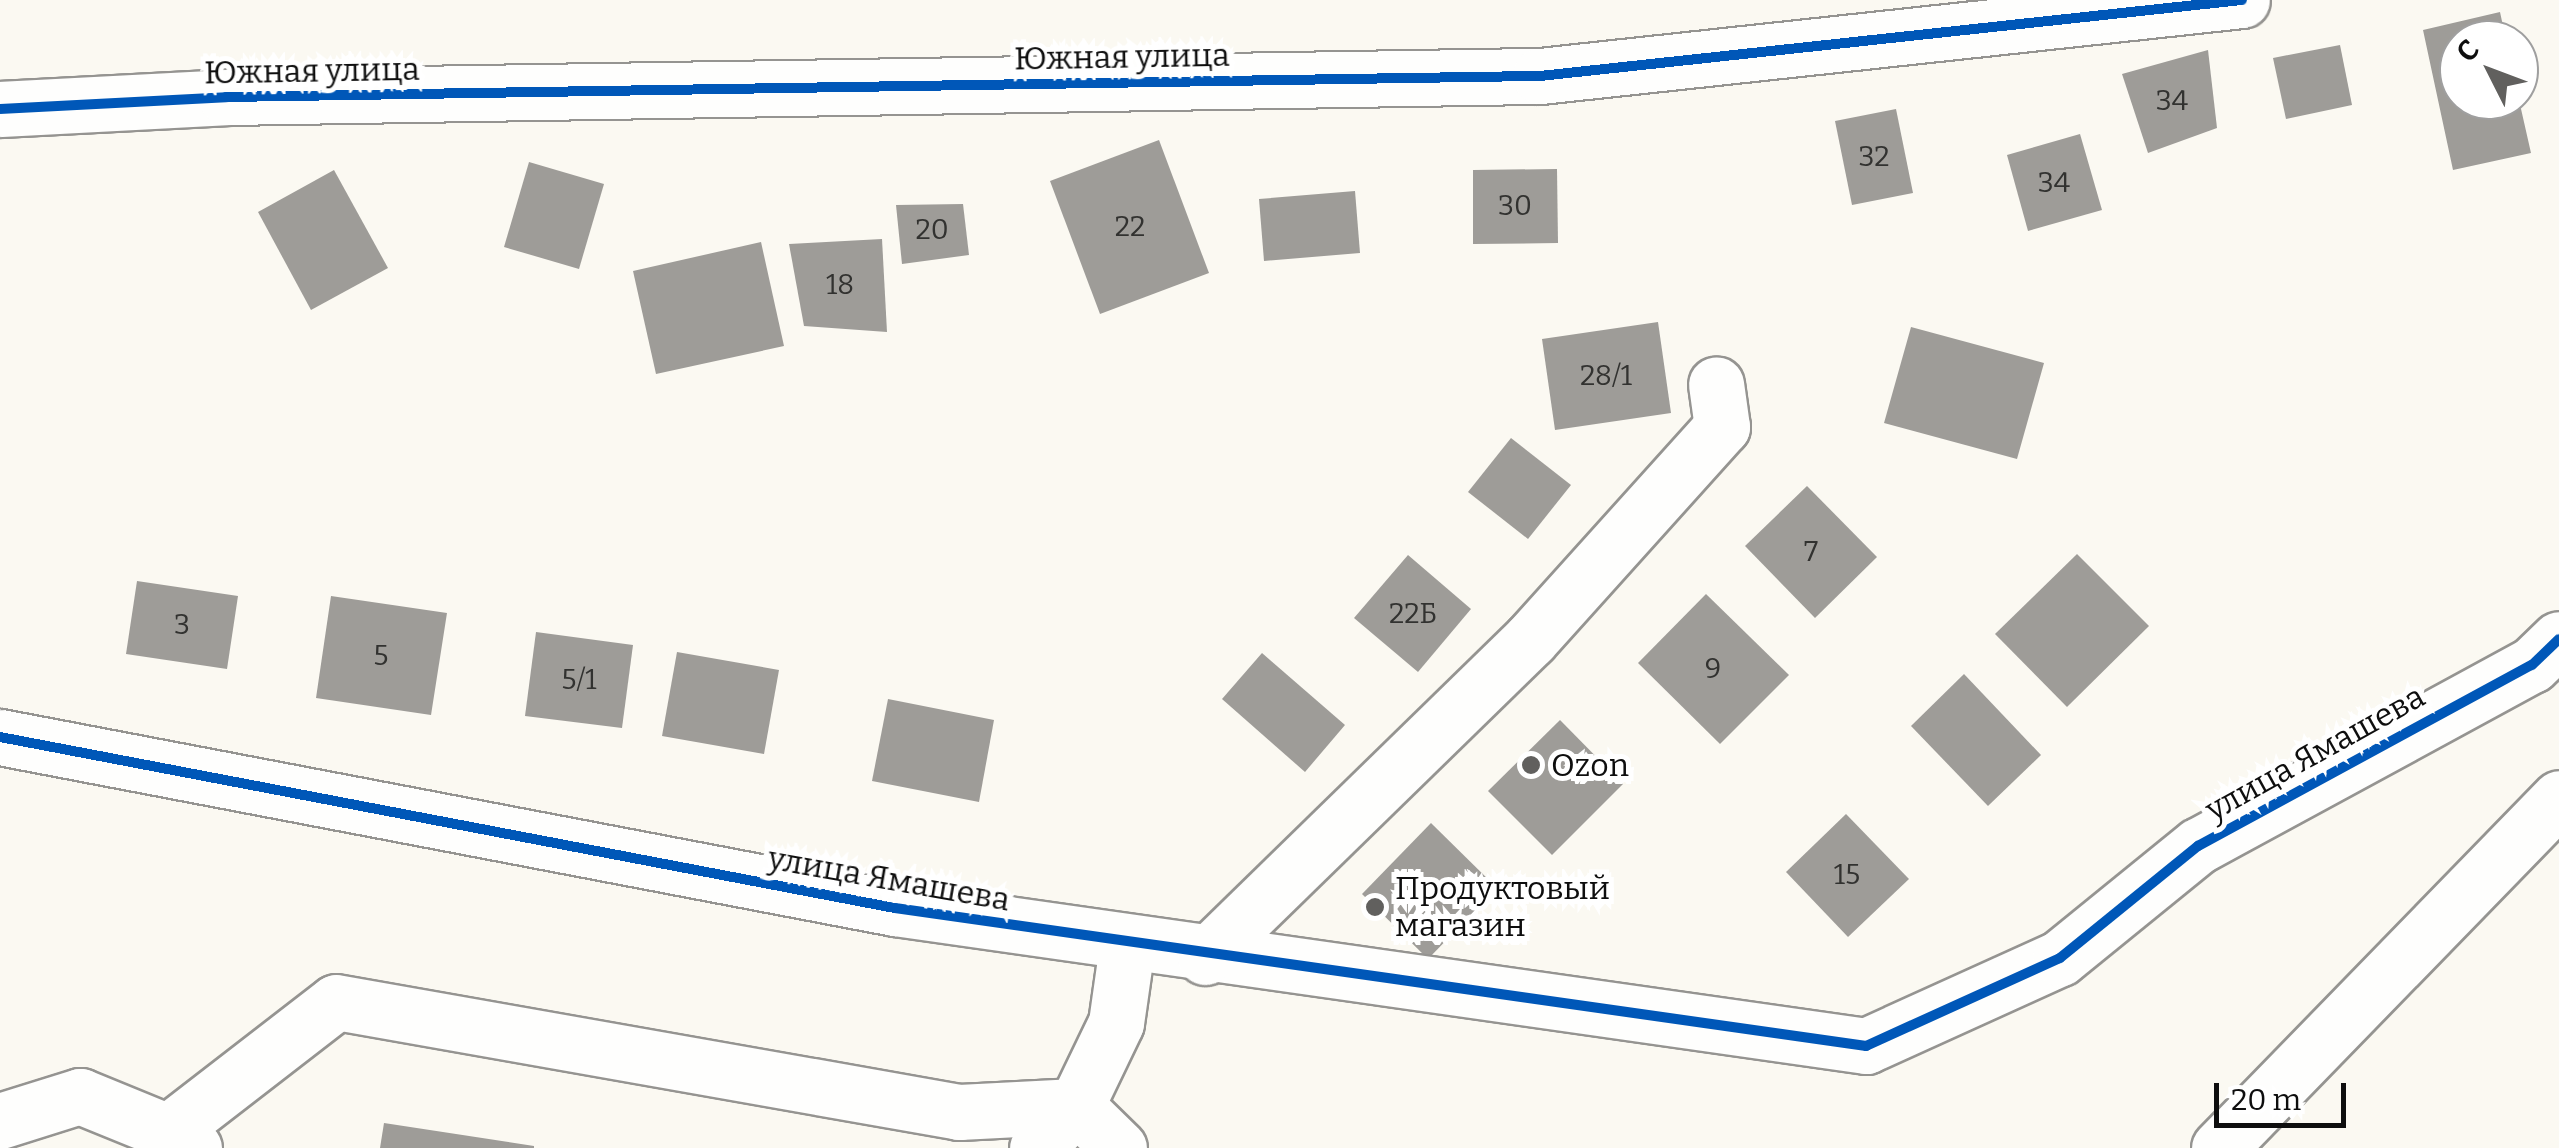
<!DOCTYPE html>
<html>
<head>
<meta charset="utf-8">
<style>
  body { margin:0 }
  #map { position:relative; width:2559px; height:1148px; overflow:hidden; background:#fbf9f2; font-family:Bitter,serif }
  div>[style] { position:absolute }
  .building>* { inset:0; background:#9e9c98 }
  .roads { filter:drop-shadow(2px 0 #959491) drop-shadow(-2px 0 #959491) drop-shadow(0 2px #959491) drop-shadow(0 -2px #959491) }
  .minor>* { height:55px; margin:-27.5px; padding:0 27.5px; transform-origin:27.5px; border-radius:27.5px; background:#fefefd }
  .cycleway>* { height:10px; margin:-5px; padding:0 5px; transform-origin:5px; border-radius:5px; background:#0057b8 }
  .dots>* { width:28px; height:28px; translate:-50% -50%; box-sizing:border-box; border:5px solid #fff; border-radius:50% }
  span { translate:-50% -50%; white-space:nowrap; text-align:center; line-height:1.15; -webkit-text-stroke:10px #fff; paint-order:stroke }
  .number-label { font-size:28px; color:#323230 }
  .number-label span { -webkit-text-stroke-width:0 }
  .street-label { font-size:32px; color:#0e0e0e }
  .poi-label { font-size:32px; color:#0e0e0e }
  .left { translate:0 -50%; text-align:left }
  .north { position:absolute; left:2439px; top:20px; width:100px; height:100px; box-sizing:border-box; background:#fff; border:2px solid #9f9f9f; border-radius:50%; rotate:312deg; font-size:28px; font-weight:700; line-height:40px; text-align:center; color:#0e0e0e }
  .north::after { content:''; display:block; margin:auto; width:35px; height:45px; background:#61605e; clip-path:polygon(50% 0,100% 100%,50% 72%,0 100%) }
  .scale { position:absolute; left:2214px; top:1083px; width:132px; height:45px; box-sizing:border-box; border:5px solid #0e0e0e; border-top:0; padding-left:12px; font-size:30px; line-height:35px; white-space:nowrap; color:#0e0e0e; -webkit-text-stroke:8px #fff; paint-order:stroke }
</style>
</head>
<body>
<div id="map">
  <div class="building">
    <div style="clip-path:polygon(2500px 12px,2506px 40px,2459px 40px,2459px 100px,2519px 100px,2531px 153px,2453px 170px,2423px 30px)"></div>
    <div style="clip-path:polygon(2340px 45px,2352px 105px,2286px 119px,2273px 58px)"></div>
    <div style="clip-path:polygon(2208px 50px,2217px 128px,2148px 153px,2122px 74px)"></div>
    <div style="clip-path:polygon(1896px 109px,1913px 193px,1852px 205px,1835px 121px)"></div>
    <div style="clip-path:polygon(2080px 134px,2102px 210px,2028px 231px,2007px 155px)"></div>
    <div style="clip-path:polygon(1159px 140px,1209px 273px,1100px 314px,1050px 181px)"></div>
    <div style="clip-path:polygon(529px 162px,604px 184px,579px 269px,504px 247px)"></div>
    <div style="clip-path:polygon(1557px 169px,1558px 243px,1473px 244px,1473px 170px)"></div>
    <div style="clip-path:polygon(334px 170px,388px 268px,311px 310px,258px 212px)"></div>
    <div style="clip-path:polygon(1355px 191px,1360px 253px,1264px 261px,1259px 199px)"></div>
    <div style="clip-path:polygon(963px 204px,969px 255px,902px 264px,896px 205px)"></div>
    <div style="clip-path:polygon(882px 239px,887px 332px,804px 326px,789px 244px)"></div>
    <div style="clip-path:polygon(761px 242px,784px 346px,656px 374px,633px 271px)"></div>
    <div style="clip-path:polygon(1658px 322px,1671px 413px,1555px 430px,1542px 339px)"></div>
    <div style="clip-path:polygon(1911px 327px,2044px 363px,2017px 459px,1884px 423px)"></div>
    <div style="clip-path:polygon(1511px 438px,1571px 485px,1528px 539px,1468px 492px)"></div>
    <div style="clip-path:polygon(1807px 486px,1877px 557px,1815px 618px,1745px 546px)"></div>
    <div style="clip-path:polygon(2077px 554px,2149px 626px,2067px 707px,1995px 634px)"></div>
    <div style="clip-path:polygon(1408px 555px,1471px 609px,1418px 672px,1354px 618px)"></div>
    <div style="clip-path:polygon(137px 581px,238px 596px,227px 669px,126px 654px)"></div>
    <div style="clip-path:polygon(1706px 594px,1789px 675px,1720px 744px,1638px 663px)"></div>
    <div style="clip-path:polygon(331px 596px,447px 613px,431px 715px,316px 698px)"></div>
    <div style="clip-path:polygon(536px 632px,633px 645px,622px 728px,525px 716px)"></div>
    <div style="clip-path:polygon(677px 652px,779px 670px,764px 754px,662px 736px)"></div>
    <div style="clip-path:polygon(1262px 653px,1345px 725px,1305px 772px,1222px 699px)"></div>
    <div style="clip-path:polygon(1964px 674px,2041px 755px,1988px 806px,1911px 726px)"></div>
    <div style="clip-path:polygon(888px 699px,994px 720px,979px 802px,872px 781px)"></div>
    <div style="clip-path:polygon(1560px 720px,1623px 784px,1552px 855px,1488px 791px)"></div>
    <div style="clip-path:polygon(1846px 814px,1909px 879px,1848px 937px,1786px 872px)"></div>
    <div style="clip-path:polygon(1431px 823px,1497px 888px,1428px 959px,1362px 894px)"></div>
    <div style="clip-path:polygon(384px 1123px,534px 1146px,534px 1148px,380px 1148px)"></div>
  </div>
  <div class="roads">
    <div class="minor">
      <div style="left:0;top:109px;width:226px;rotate:-3deg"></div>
      <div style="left:226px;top:97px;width:1314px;rotate:-0.92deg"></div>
      <div style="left:1540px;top:76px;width:706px;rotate:-6.18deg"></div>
      <div style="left:0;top:737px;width:911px;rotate:10.82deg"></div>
      <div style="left:895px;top:908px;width:981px;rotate:8.09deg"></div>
      <div style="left:1866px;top:1046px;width:213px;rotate:-24.4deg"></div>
      <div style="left:2060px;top:958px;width:178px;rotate:-39.1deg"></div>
      <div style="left:2198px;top:846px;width:380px;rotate:-28.5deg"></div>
      <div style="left:2532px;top:665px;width:37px;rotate:-44deg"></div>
      <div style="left:1205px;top:957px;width:454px;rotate:-44.3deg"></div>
      <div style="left:1530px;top:640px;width:287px;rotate:-48deg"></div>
      <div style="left:1722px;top:427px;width:43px;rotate:-97.9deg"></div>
      <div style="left:0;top:1121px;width:84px;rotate:-17.4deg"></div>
      <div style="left:80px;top:1096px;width:95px;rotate:22.2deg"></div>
      <div style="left:168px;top:1132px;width:16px;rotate:90deg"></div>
      <div style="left:194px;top:1148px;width:31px;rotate:-148deg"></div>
      <div style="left:168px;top:1132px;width:212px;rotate:-37.7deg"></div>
      <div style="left:336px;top:1002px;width:633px;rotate:10.01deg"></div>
      <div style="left:959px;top:1112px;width:117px;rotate:-2.9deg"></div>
      <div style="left:1076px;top:1106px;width:60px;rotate:44.3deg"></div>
      <div style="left:1037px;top:1148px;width:57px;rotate:-47.1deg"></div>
      <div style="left:1076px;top:1106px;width:92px;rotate:-64.3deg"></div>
      <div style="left:1116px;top:1023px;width:78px;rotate:-81.9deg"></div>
      <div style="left:2219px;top:1148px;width:488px;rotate:-45.8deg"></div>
    </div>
  </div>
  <div class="cycleway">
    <div style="left:0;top:109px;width:226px;rotate:-3deg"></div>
    <div style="left:226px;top:97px;width:1314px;rotate:-0.92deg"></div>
    <div style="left:1540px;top:76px;width:706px;rotate:-6.18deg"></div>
    <div style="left:0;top:737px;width:911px;rotate:10.82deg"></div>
    <div style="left:895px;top:908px;width:981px;rotate:8.09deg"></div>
    <div style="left:1866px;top:1046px;width:213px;rotate:-24.4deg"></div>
    <div style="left:2060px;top:958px;width:178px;rotate:-39.1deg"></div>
    <div style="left:2198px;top:846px;width:380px;rotate:-28.5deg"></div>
    <div style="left:2532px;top:665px;width:37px;rotate:-44deg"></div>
  </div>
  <div class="dots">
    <div style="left:1531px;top:765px;background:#61605e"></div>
    <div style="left:1375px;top:907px;background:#61605e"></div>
  </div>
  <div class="number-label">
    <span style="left:2172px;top:101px">34</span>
    <span style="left:1874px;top:157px">32</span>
    <span style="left:2054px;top:183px">34</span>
    <span style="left:1515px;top:206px">30</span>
    <span style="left:1130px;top:227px">22</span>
    <span style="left:932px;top:230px">20</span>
    <span style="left:840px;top:285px">18</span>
    <span style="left:1606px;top:376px">28/1</span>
    <span style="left:1811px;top:552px">7</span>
    <span style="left:1413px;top:614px">22Б</span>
    <span style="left:182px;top:625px">3</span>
    <span style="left:381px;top:656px">5</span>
    <span style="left:1713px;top:669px">9</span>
    <span style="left:579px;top:680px">5/1</span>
    <span style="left:1847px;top:875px">15</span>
  </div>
  <div class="street-label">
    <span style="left:1122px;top:57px;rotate:-1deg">Южная улица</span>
    <span style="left:312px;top:71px;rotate:-1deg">Южная улица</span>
    <span style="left:2315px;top:753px;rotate:-29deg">улица Ямашева</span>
    <span style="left:889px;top:879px;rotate:10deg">улица Ямашева</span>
  </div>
  <div class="poi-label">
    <span class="left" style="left:1551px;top:765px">Ozon</span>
    <span class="left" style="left:1395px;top:907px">Продуктовый<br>магазин</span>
  </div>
  <div class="north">С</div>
  <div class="scale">20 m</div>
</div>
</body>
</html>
